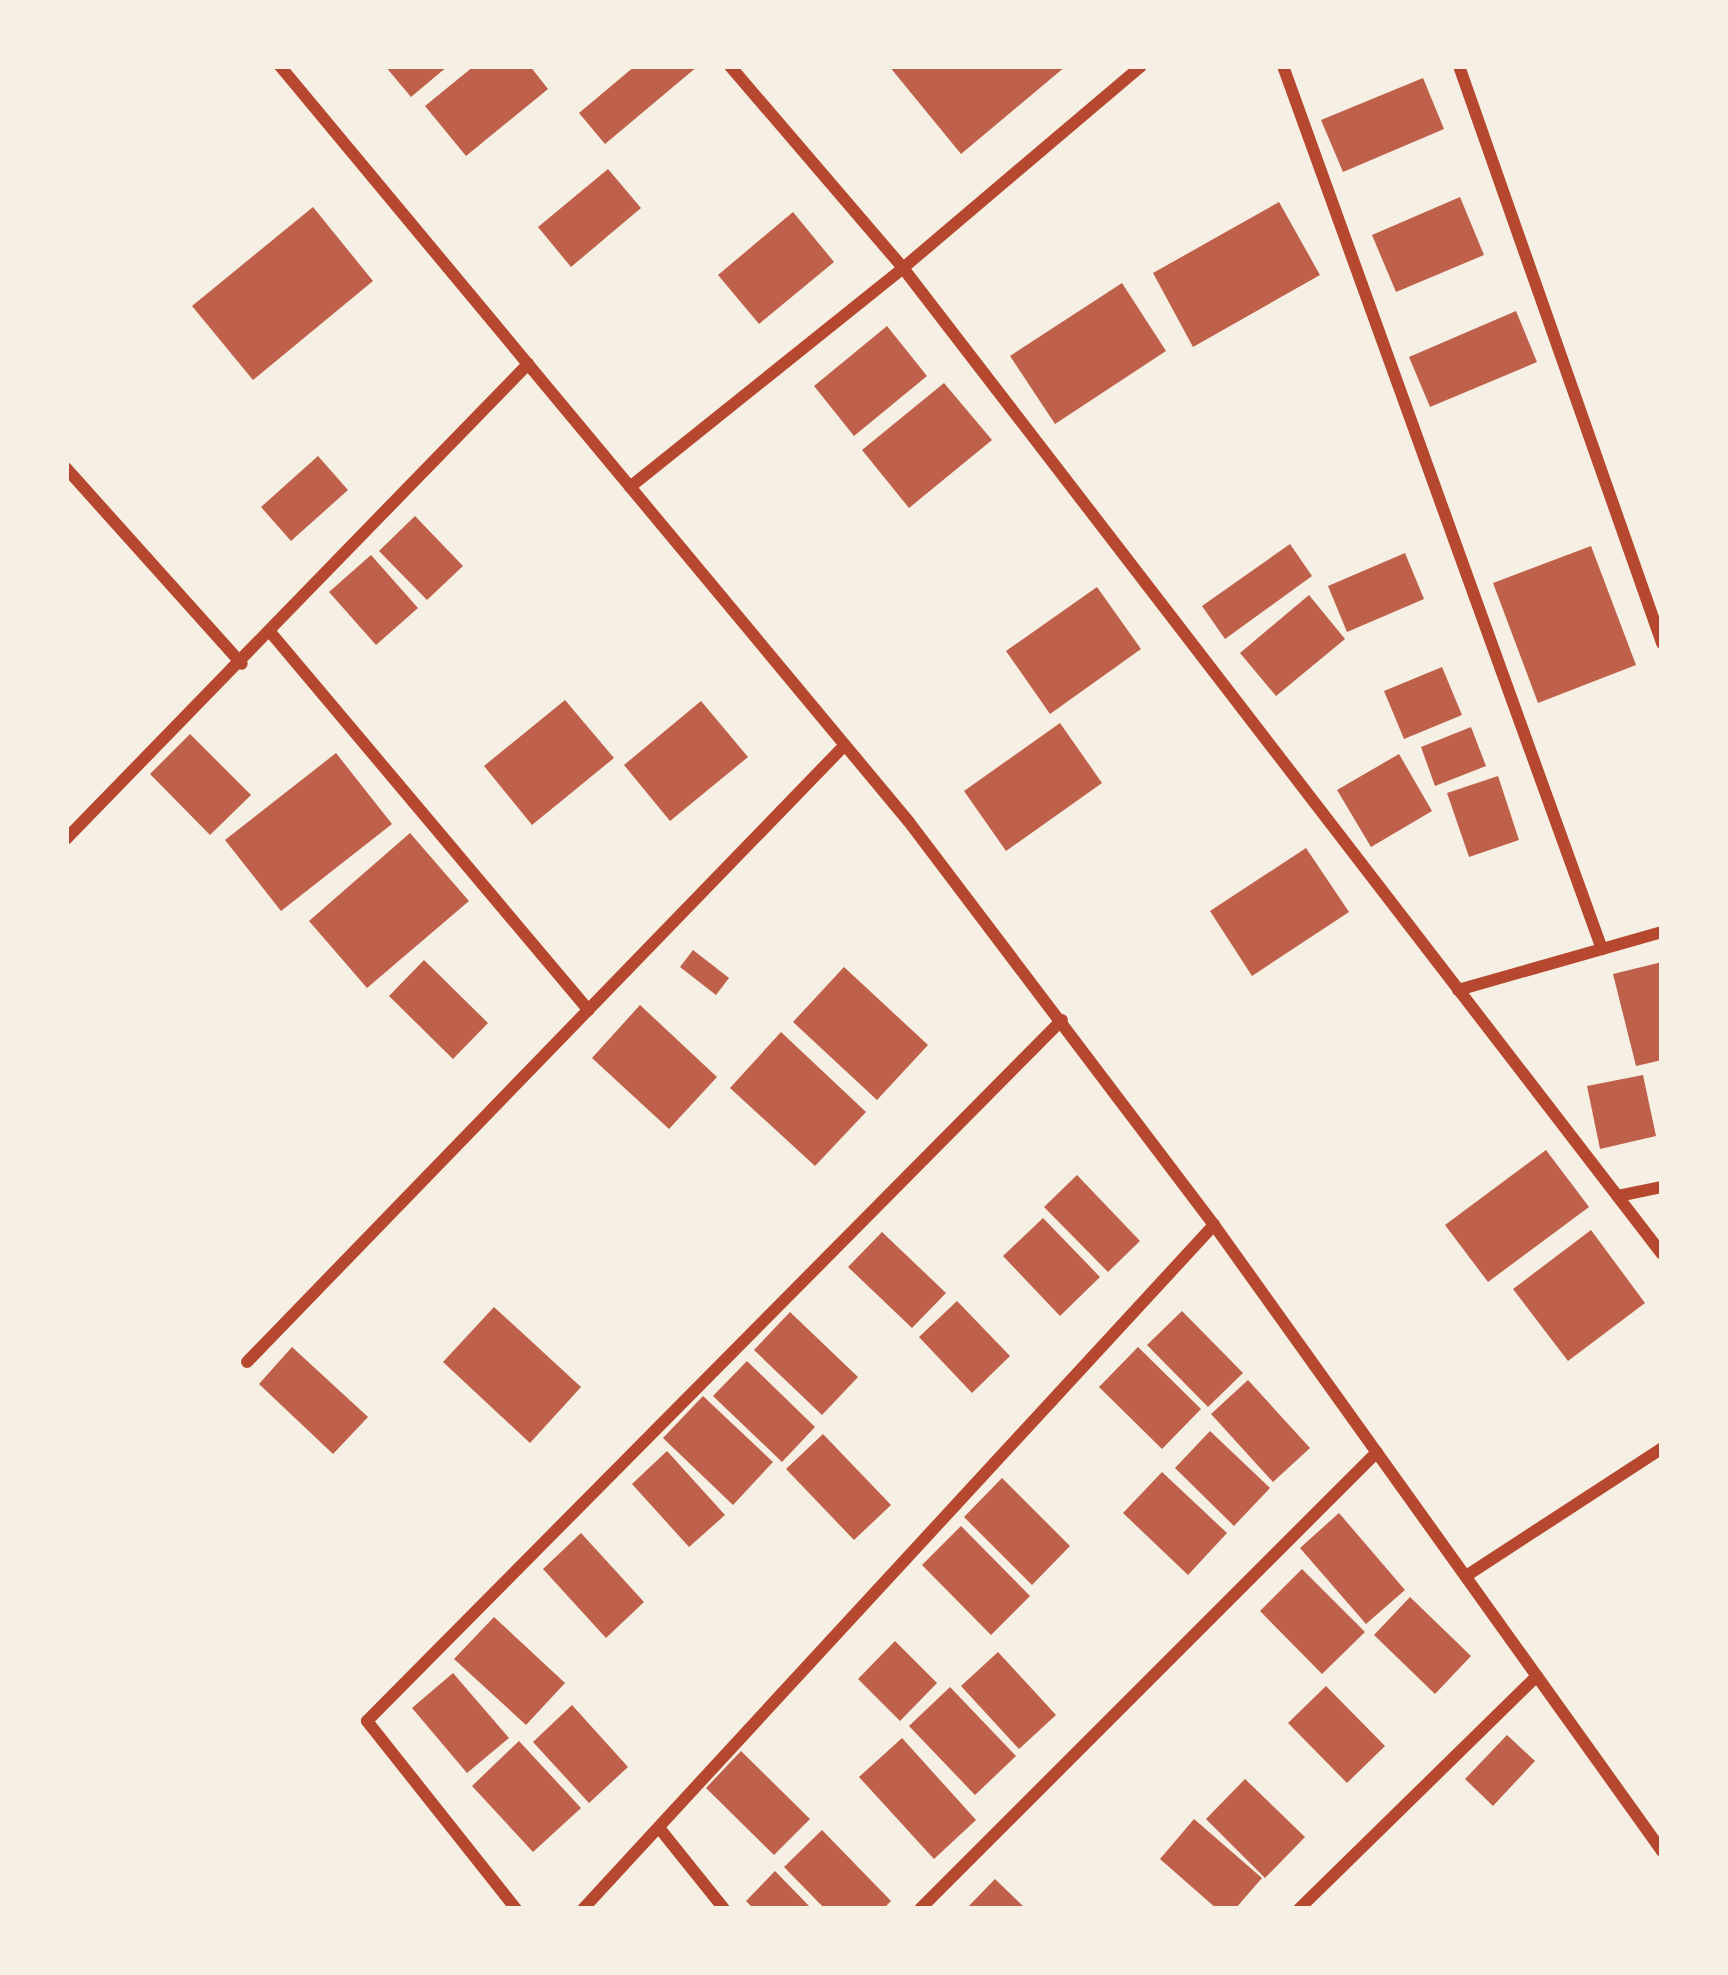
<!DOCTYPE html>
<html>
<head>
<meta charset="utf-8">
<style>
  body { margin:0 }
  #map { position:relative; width:1728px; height:1975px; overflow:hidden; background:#f6efe4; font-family:"Alegreya Sans",sans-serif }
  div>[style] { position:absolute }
  .building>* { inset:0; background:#bf614a }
  .minor>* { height:12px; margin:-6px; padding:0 6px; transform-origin:6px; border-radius:6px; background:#b5482f }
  span { translate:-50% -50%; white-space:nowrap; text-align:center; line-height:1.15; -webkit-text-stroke:12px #f6efe4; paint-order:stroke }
  .frame { position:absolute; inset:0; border:69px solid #f6efe4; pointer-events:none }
</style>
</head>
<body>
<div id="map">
  <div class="building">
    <div style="clip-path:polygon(385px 66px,448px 66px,411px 97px)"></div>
    <div style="clip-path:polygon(474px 66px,530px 66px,548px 89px,466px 156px,425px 106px)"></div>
    <div style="clip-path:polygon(635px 66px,698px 66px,605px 144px,579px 113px)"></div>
    <div style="clip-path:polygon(889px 66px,1066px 66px,961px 154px)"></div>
    <div style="clip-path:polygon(1423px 78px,1444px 129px,1343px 172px,1321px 120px)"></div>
    <div style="clip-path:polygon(608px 169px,641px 208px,571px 267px,538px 227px)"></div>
    <div style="clip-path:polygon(1460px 197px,1484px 255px,1396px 292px,1372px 235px)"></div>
    <div style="clip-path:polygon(1279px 202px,1320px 275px,1193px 347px,1153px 273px)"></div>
    <div style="clip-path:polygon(313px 207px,373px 281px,253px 380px,192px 306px)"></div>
    <div style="clip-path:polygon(793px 212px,834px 262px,759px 324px,718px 275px)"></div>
    <div style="clip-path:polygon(1122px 283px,1166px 351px,1055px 424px,1010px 356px)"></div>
    <div style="clip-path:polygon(1516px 311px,1537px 362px,1430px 407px,1409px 357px)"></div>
    <div style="clip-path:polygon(887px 326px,927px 376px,854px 436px,814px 386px)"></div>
    <div style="clip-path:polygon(944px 383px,992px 440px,909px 508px,862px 450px)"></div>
    <div style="clip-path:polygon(318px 456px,348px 490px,291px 541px,261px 507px)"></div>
    <div style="clip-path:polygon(415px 516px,463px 566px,427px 600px,379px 551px)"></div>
    <div style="clip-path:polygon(1290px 544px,1312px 576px,1225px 639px,1202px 606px)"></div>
    <div style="clip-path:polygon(1591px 546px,1636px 665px,1538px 703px,1493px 583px)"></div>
    <div style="clip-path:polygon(1405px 553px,1424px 599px,1347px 632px,1328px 586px)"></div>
    <div style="clip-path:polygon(371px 555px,418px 608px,376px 645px,329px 592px)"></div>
    <div style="clip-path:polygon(1097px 587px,1141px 649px,1050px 714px,1006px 651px)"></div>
    <div style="clip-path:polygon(1309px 595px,1345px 639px,1276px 696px,1240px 653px)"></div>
    <div style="clip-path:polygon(1442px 667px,1462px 715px,1404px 739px,1384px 691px)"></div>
    <div style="clip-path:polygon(565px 700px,614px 758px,532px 825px,484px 766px)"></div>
    <div style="clip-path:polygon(701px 701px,748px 757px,670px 821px,624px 765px)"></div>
    <div style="clip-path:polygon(1060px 723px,1102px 783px,1006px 851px,964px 791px)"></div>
    <div style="clip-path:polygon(1471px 727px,1486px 766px,1435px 786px,1421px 747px)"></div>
    <div style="clip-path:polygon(190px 734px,251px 795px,210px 835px,150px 774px)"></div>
    <div style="clip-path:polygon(336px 753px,392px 824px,281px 911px,225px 840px)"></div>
    <div style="clip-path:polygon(1399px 754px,1432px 811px,1371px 847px,1337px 790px)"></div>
    <div style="clip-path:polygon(1498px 776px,1519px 840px,1469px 857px,1447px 793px)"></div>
    <div style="clip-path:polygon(410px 833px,469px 901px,367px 988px,309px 921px)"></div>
    <div style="clip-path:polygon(1306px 848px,1349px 912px,1252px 976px,1210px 911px)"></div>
    <div style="clip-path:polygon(693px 950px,729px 978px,716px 995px,680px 967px)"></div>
    <div style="clip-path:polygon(424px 960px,488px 1023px,453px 1059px,389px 996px)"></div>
    <div style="clip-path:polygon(1662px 962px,1662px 1060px,1636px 1066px,1613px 974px)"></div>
    <div style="clip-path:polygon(844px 967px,928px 1045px,877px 1100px,793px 1022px)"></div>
    <div style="clip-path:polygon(640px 1005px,717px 1077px,669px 1129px,592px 1058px)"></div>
    <div style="clip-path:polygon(781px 1032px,866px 1112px,815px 1166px,730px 1088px)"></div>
    <div style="clip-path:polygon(1643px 1075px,1656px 1136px,1600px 1149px,1587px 1086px)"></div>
    <div style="clip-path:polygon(1546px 1150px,1589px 1207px,1488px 1282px,1445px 1225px)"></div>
    <div style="clip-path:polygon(1077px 1175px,1140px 1241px,1108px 1272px,1044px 1207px)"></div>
    <div style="clip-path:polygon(1043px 1218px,1100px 1277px,1060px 1316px,1003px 1256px)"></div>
    <div style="clip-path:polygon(1591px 1230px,1645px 1303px,1568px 1361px,1513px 1289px)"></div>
    <div style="clip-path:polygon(882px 1232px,946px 1293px,912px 1328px,848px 1267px)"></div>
    <div style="clip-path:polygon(957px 1301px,1010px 1356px,972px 1393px,919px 1337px)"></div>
    <div style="clip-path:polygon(494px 1307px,581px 1387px,530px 1443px,443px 1362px)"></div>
    <div style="clip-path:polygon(1182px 1311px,1243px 1373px,1208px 1407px,1147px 1345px)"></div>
    <div style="clip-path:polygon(790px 1312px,858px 1377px,822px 1415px,754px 1350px)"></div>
    <div style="clip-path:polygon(292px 1347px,368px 1417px,333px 1454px,259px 1384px)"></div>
    <div style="clip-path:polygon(1138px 1347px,1201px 1409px,1162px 1449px,1099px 1387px)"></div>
    <div style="clip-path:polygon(747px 1361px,815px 1427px,782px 1462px,713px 1396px)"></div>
    <div style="clip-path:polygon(1248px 1380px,1310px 1448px,1273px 1482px,1211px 1414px)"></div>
    <div style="clip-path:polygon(703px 1396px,773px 1462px,733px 1505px,663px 1438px)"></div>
    <div style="clip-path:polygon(1210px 1431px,1270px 1488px,1234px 1526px,1175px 1468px)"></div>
    <div style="clip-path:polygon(823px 1434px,891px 1505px,854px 1540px,786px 1469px)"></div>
    <div style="clip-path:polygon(667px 1451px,725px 1515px,689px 1547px,632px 1484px)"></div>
    <div style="clip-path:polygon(1162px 1472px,1227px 1533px,1188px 1575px,1123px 1513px)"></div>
    <div style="clip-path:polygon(1002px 1478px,1070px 1546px,1032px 1585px,964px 1517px)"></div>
    <div style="clip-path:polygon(1339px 1513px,1405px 1590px,1366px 1624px,1300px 1548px)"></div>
    <div style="clip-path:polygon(961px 1526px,1030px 1596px,991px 1635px,922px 1565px)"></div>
    <div style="clip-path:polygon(581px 1533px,644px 1602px,606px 1638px,543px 1569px)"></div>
    <div style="clip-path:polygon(1302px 1569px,1365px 1632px,1322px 1674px,1260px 1611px)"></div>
    <div style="clip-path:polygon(1410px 1597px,1471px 1656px,1435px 1694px,1374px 1635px)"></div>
    <div style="clip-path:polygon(494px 1617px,565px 1683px,526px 1725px,454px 1659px)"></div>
    <div style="clip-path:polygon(895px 1641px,937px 1683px,900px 1721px,858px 1679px)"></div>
    <div style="clip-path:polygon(998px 1652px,1056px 1715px,1019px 1749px,961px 1686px)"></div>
    <div style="clip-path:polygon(453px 1673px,509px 1738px,467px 1773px,412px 1708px)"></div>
    <div style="clip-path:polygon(1326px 1686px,1385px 1746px,1347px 1783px,1288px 1723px)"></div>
    <div style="clip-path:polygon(950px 1687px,1016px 1756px,975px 1795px,909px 1726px)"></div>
    <div style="clip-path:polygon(572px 1705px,628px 1767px,589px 1803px,533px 1742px)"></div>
    <div style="clip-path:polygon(1507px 1735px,1535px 1761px,1493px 1806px,1465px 1779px)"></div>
    <div style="clip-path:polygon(902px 1738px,976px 1820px,934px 1859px,859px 1777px)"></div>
    <div style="clip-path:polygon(519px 1741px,581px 1808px,533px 1852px,472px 1786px)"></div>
    <div style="clip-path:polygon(741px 1751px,810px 1819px,774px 1855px,706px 1788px)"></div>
    <div style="clip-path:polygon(1245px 1779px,1305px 1837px,1265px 1878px,1206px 1819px)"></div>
    <div style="clip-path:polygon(1194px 1819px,1262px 1878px,1235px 1909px,1217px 1909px,1160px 1859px)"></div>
    <div style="clip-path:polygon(822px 1830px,891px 1901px,883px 1909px,825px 1909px,784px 1867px)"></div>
    <div style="clip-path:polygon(775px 1871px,812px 1909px,754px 1909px,746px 1901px)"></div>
    <div style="clip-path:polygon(995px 1879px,1026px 1909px,966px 1909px)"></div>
  </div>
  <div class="minor">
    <div style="left:280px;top:66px;width:983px;rotate:50.24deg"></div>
    <div style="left:909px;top:822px;width:505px;rotate:52.88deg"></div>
    <div style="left:1214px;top:1225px;width:770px;rotate:54.41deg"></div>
    <div style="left:730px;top:66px;width:266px;rotate:49.4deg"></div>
    <div style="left:903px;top:268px;width:1244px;rotate:52.41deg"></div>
    <div style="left:1283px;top:66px;width:939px;rotate:70.14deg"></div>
    <div style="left:1459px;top:66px;width:612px;rotate:70.62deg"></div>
    <div style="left:66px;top:468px;width:263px;rotate:48.1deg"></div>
    <div style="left:630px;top:487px;width:350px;rotate:-38.7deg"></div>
    <div style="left:903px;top:268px;width:312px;rotate:-40.3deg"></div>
    <div style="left:271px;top:633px;width:493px;rotate:49.9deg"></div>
    <div style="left:66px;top:839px;width:663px;rotate:-45.79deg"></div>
    <div style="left:1458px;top:990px;width:212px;rotate:-15.9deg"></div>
    <div style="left:1618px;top:1196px;width:45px;rotate:-11.6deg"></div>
    <div style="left:247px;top:1362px;width:859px;rotate:-45.9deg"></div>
    <div style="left:1466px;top:1576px;width:234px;rotate:-33.1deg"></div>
    <div style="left:660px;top:1829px;width:102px;rotate:51.3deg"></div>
    <div style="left:516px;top:1909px;width:240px;rotate:-128.4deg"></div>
    <div style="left:367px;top:1721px;width:987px;rotate:-45.25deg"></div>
    <div style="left:583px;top:1909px;width:931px;rotate:-47.31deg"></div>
    <div style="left:920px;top:1909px;width:646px;rotate:-45deg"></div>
    <div style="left:1299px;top:1909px;width:333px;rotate:-44.4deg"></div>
  </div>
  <div class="frame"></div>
</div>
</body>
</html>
